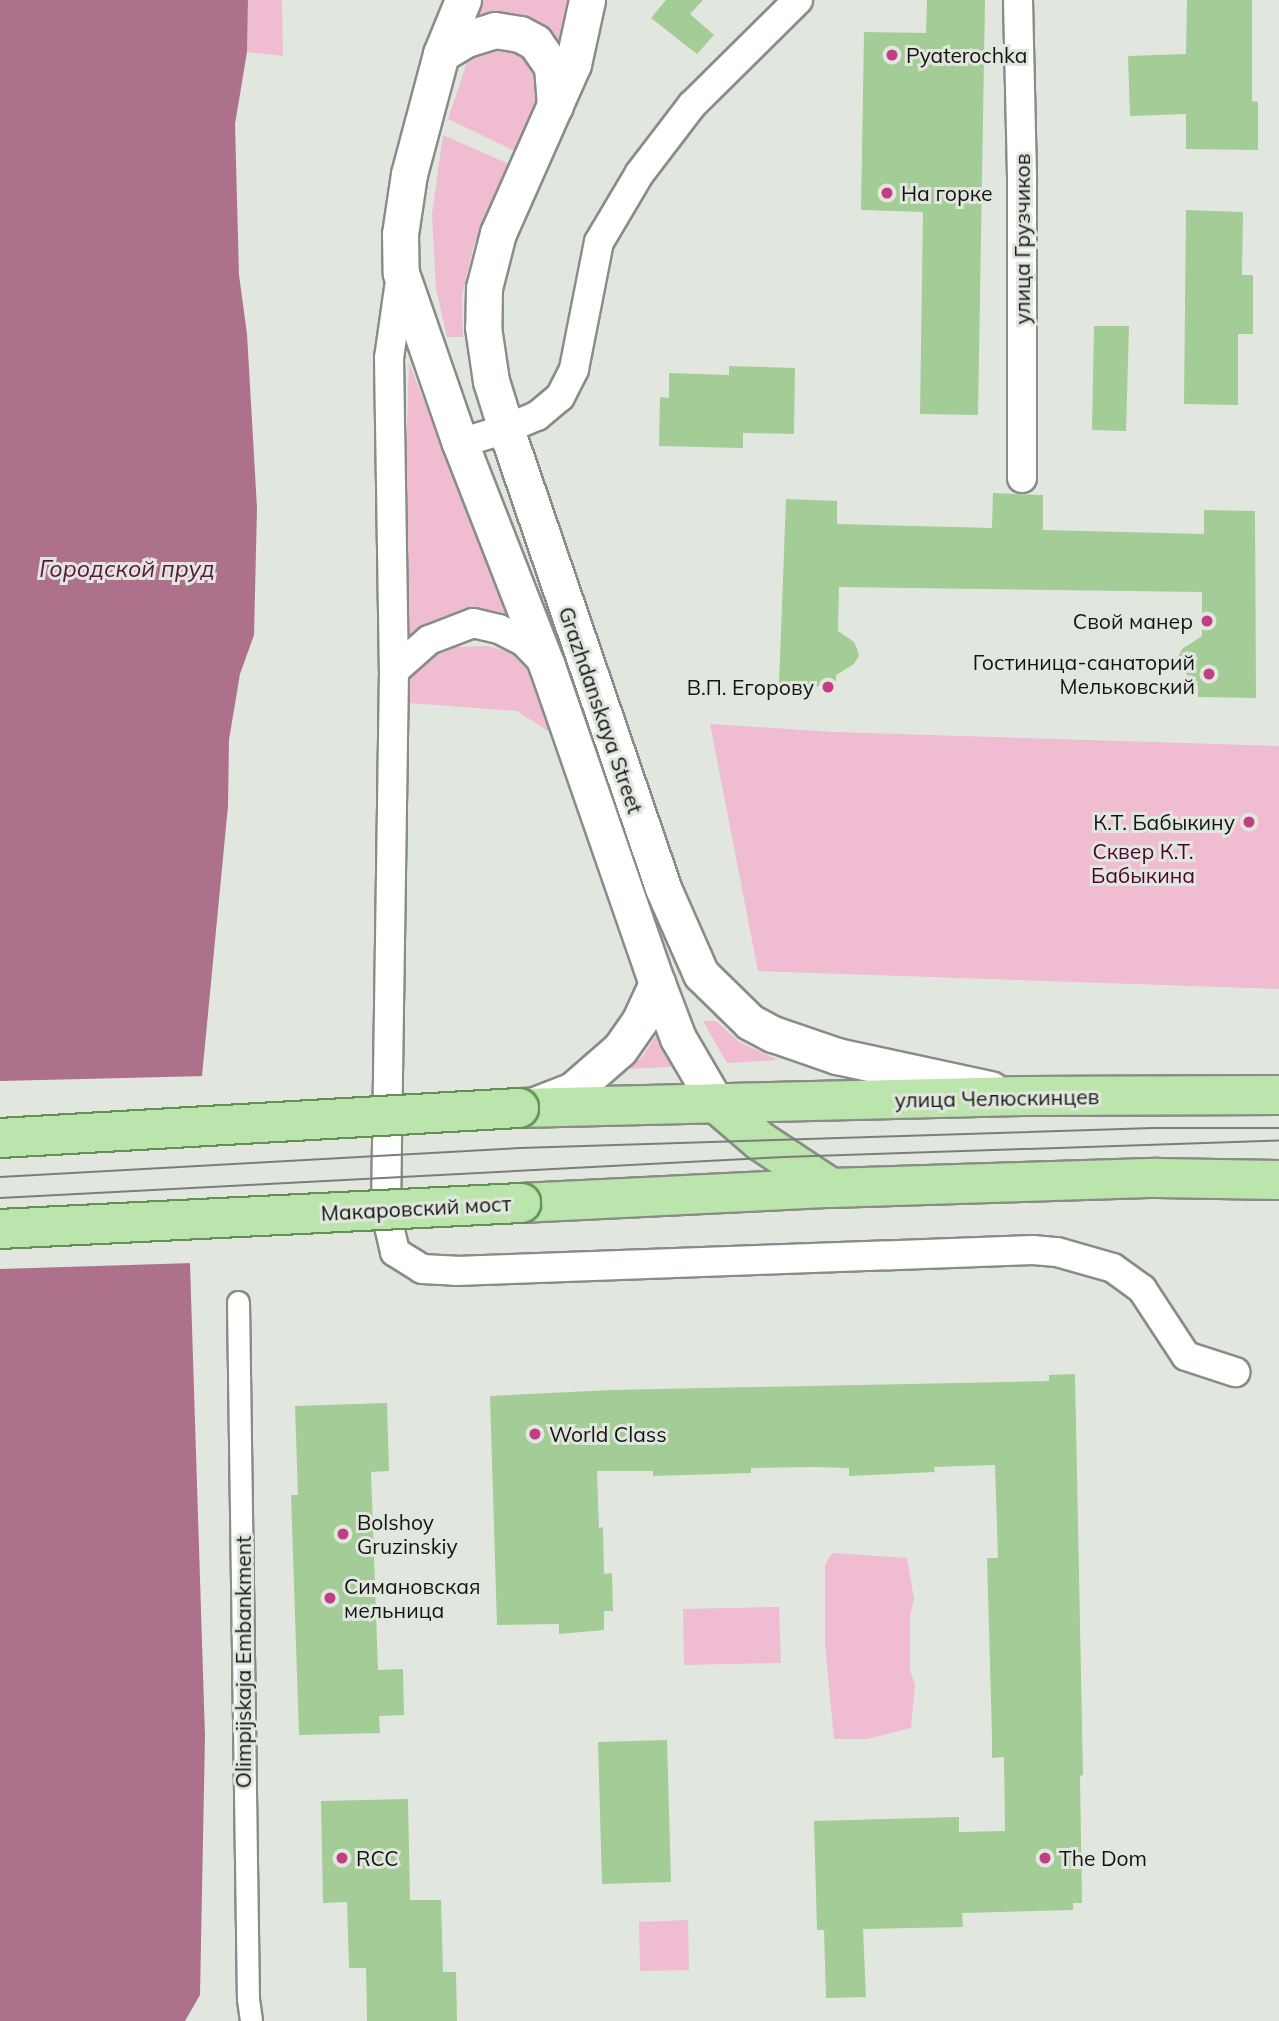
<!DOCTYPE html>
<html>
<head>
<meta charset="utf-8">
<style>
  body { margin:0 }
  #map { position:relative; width:1279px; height:2021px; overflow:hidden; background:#e1e7df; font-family:Mulish,sans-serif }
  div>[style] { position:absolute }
  .green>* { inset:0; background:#efbcd1 }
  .water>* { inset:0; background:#ae718c }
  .pier>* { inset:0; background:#e1e7df }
  .building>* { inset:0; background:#a4cc96 }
  .roads { filter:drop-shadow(2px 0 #888d86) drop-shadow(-2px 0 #888d86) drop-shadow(0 2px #888d86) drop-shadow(0 -2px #888d86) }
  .pedestrian>* { height:21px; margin:-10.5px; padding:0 10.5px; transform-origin:10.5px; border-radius:10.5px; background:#fff }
  .minor>* { height:28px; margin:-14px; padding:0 14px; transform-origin:14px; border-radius:14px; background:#fff }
  .tertiary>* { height:35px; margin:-17.5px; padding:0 17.5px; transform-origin:17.5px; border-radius:17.5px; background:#fff }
  .primary>* { height:38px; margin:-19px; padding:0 19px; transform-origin:19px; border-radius:19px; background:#bce5ad }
  .tram>* { height:2px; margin:-1px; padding:0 1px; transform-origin:1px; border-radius:1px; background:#7a7e78 }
  .bridges { filter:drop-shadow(2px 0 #649153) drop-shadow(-2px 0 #649153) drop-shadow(0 2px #649153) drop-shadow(0 -2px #649153) }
  .primary-bridge>* { height:38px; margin:-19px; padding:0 19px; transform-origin:19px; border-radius:19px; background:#bce5ad }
  .dots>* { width:19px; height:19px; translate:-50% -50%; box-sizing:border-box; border:4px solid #e1e7df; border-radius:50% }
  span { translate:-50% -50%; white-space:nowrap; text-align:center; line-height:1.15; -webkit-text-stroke:6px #e1e7df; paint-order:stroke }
  .poi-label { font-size:21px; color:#131512 }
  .left { translate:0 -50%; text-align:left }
  .right { translate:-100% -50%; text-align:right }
  .street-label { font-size:21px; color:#131512 }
  .park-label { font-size:21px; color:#4f0230 }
  .water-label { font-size:23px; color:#5f143d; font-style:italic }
</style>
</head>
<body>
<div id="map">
  <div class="green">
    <div style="clip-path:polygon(248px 0,282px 0,283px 56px,247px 52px)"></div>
    <div style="clip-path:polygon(481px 0,572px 0,559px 53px,471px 22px)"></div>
    <div style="clip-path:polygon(503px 41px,536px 62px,538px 99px,517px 152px,448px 119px,467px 62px,483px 48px)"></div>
    <div style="clip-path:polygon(443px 135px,509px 164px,474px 244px,462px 296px,463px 337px,447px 337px,436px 289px,432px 214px)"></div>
    <div style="clip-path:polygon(409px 363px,512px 621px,476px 614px,427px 625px,400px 644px)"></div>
    <div style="clip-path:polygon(488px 646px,510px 652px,532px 675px,551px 733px,517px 711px,409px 703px,407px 683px,429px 658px,457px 647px)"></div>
    <div style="clip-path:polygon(710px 724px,834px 732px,1279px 746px,1279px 989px,758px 971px)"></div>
    <div style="clip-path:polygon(703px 1021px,716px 1021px,739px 1042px,778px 1060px,727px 1063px)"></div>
    <div style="clip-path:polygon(662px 1026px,685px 1066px,628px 1069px,643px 1056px)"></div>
    <div style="clip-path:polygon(832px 1553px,907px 1558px,914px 1599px,910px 1616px,910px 1670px,915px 1685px,911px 1728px,867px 1739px,834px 1739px,825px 1645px,825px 1565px)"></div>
    <div style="clip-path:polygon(779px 1607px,781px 1663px,684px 1665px,683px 1609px)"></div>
    <div style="clip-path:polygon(688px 1920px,689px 1970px,640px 1971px,639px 1922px)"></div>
  </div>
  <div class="water">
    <div style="clip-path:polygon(0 0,248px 0,247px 52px,235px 124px,239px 275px,247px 334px,257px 508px,254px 635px,240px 674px,229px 740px,228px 806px,202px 1076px,190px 1264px,205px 1736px,200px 1995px,185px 2021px,0 2021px)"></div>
  </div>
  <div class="pier">
    <div style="clip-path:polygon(206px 1076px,193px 1263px,0 1269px,0 1081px)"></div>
  </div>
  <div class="building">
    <div style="clip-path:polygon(666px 0,703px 0,690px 14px,714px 35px,697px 54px,651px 18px)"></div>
    <div style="clip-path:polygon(927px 0,985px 0,978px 415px,920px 414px,923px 212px,861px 210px,864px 32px,926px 33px)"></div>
    <div style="clip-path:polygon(1187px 0,1252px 0,1252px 101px,1258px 102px,1258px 150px,1186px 149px,1186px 114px,1130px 116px,1128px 56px,1186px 54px)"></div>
    <div style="clip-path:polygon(1186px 210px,1243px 212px,1242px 275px,1253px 275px,1253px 334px,1238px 334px,1238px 405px,1184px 404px)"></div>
    <div style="clip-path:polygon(1094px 326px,1129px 326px,1126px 431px,1092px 430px)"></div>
    <div style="clip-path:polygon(729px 366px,795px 368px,794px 434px,743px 433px,743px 448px,659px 446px,660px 397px,669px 398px,669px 373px,729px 375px)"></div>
    <div style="clip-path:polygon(993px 493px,1043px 495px,1043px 530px,1204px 534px,1204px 510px,1255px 511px,1256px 698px,1198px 697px,1198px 685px,1180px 668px,1177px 659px,1182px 649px,1202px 636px,1202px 592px,839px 587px,838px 631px,854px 642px,857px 649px,859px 656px,854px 664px,836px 675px,836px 687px,779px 685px,786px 499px,837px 501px,837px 524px,992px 528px)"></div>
    <div style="clip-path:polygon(1075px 1374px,1083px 1775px,1080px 1776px,1082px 1903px,1073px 1903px,1073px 1910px,962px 1913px,963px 1927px,863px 1929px,866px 1997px,826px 1998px,824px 1930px,817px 1930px,814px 1821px,959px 1817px,959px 1832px,1005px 1831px,1004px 1757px,992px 1758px,992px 1737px,987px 1558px,998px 1558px,995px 1465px,934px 1467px,935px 1472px,849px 1476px,849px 1468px,816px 1467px,751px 1468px,751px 1473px,653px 1476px,653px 1471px,597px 1471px,599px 1528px,603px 1527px,604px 1574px,612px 1573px,613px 1611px,604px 1611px,604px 1630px,559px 1634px,559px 1624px,497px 1625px,490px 1396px,612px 1390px,1049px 1381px,1049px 1375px)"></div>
    <div style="clip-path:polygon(387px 1403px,389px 1471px,371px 1472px,378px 1670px,403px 1669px,404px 1715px,379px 1716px,380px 1733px,299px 1735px,291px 1495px,298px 1495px,295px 1406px)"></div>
    <div style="clip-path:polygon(667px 1740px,671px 1882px,602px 1884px,598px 1742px)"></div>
    <div style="clip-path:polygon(408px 1799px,410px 1900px,441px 1900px,443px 1972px,456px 1972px,457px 2021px,367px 2021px,366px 1968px,349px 1968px,347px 1902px,323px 1903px,321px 1801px)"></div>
  </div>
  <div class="roads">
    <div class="pedestrian">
      <div style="left:238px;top:1302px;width:697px;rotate:89.18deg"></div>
      <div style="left:248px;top:1999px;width:22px;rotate:82deg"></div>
    </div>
    <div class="minor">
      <div style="left:1018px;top:0;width:181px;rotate:88.7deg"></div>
      <div style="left:1022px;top:181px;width:297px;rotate:90deg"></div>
      <div style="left:401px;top:274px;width:85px;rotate:98.1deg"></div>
      <div style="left:389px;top:358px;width:313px;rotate:89.1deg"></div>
      <div style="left:394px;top:671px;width:542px;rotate:90.85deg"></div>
      <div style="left:386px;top:1213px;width:40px;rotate:77deg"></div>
      <div style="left:395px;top:1252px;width:32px;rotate:32deg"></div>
      <div style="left:422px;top:1269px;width:34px;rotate:3deg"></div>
      <div style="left:456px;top:1271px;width:577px;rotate:-2.08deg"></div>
      <div style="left:1033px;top:1250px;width:24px;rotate:5deg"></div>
      <div style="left:1057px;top:1252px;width:58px;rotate:15.9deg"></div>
      <div style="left:1113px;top:1268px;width:36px;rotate:36deg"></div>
      <div style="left:1142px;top:1289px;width:80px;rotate:56.7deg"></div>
      <div style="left:1186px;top:1356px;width:52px;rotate:18.1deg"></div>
      <div style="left:460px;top:443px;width:48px;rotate:-16.9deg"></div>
      <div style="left:506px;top:429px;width:34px;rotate:-23deg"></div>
      <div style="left:537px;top:416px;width:30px;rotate:-40deg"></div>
      <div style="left:560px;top:397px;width:31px;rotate:-63deg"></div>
      <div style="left:574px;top:369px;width:129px;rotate:-78.9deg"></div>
      <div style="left:599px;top:242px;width:80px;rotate:-59.3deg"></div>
      <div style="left:640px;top:173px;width:86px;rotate:-52.6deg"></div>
      <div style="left:692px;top:105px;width:149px;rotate:-44.7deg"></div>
      <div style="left:394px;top:671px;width:47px;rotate:-41.5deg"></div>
      <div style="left:429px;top:640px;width:47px;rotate:-21.1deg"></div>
      <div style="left:473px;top:623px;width:27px;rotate:13deg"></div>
      <div style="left:499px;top:629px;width:28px;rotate:27deg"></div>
      <div style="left:524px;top:642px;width:30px;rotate:46deg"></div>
    </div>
    <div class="tertiary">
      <div style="left:463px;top:0;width:58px;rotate:112.2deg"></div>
      <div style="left:441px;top:54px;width:124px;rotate:104.9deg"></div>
      <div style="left:409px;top:174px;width:61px;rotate:98.5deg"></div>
      <div style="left:400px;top:234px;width:39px;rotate:89deg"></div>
      <div style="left:401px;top:273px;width:180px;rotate:70.9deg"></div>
      <div style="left:460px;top:443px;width:239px;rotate:68.7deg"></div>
      <div style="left:547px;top:666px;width:336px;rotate:70.9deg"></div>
      <div style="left:657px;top:983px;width:59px;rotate:69.1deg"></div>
      <div style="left:678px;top:1038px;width:75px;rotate:59.7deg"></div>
      <div style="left:587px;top:0;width:66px;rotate:102.3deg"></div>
      <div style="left:573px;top:64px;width:185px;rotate:113.9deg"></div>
      <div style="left:498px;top:233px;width:57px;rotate:104.3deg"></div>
      <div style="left:484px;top:288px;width:39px;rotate:91deg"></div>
      <div style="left:483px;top:327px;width:55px;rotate:81.6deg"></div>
      <div style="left:491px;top:381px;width:50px;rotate:72.6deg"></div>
      <div style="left:506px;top:429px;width:485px;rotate:71.1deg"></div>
      <div style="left:663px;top:888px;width:94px;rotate:66.2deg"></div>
      <div style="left:701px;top:974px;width:69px;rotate:44.4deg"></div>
      <div style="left:750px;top:1022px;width:26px;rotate:28deg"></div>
      <div style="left:773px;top:1034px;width:68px;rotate:19deg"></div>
      <div style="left:837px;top:1056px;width:157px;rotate:12.2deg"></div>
      <div style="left:441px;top:54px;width:29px;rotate:-31deg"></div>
      <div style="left:466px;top:39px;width:30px;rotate:-17deg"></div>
      <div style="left:495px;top:30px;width:25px;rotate:9deg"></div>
      <div style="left:520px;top:34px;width:17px;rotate:28deg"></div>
      <div style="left:535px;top:42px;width:29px;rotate:55deg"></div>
      <div style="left:552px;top:66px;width:40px;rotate:85.7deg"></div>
      <div style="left:532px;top:1106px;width:44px;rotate:-21.3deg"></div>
      <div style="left:573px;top:1090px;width:62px;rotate:-41.1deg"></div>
      <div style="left:620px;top:1049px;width:35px;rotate:-55deg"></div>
      <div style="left:640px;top:1020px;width:41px;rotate:-65.3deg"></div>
    </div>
    <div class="primary">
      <div style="left:716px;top:1103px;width:58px;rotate:40.8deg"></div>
      <div style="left:760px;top:1141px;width:85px;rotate:33.5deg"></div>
      <div style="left:519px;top:1108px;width:505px;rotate:-1.36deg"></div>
      <div style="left:1024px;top:1096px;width:255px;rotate:-0.2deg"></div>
      <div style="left:521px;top:1203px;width:310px;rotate:-2.8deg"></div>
      <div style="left:831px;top:1188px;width:326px;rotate:-1.8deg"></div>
      <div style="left:1157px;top:1178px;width:122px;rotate:0.9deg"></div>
    </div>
  </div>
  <div class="tram">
    <div style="left:0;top:1177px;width:521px;rotate:-3.19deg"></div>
    <div style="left:520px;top:1148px;width:633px;rotate:-1.81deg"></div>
    <div style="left:1153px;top:1128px;width:126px"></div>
    <div style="left:0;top:1198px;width:785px;rotate:-2.99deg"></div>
    <div style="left:784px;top:1157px;width:495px;rotate:-1.9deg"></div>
  </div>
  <div class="bridges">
    <div class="primary-bridge">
      <div style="left:0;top:1138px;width:520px;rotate:-3.31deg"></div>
      <div style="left:0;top:1229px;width:522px;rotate:-2.86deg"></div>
    </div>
  </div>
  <div class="dots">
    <div style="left:892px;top:55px;background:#c13e84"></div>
    <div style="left:887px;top:193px;background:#c13e84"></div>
    <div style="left:1207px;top:621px;background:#c13e84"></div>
    <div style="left:1209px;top:674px;background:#c13e84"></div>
    <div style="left:828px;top:687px;background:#c13e84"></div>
    <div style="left:1249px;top:822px;background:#c13e84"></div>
    <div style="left:535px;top:1434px;background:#c13e84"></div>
    <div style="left:343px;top:1534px;background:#c13e84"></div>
    <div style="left:330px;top:1598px;background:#c13e84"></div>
    <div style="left:342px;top:1858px;background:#c13e84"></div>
    <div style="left:1045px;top:1858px;background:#c13e84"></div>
  </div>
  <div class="poi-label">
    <span class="left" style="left:906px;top:55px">Pyaterochka</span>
    <span class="left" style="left:901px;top:193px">На горке</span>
    <span class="right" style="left:1193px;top:621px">Свой манер</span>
    <span class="right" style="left:1195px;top:674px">Гостиница-санаторий<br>Мельковский</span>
    <span class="right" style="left:814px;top:687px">В.П. Егорову</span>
    <span class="right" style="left:1235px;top:822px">К.Т. Бабыкину</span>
    <span class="left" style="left:549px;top:1434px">World Class</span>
    <span class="left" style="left:357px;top:1534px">Bolshoy<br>Gruzinskiy</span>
    <span class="left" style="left:344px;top:1598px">Симановская<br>мельница</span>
    <span class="left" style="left:356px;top:1858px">RCC</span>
    <span class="left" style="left:1059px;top:1858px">The Dom</span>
  </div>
  <div class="street-label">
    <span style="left:1022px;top:239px;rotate:-90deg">улица Грузчиков</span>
    <span style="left:601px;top:710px;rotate:71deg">Grazhdanskaya Street</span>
    <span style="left:997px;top:1098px;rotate:-1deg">улица Челюскинцев</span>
    <span style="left:416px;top:1208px;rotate:-3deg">Макаровский мост</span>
    <span style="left:243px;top:1662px;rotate:-90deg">Olimpijskaja Embankment</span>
  </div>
  <div class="park-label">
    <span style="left:1143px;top:863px">Сквер К.Т.<br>Бабыкина</span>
  </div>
  <div class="water-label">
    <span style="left:127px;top:569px">Городской пруд</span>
  </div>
</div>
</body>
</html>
